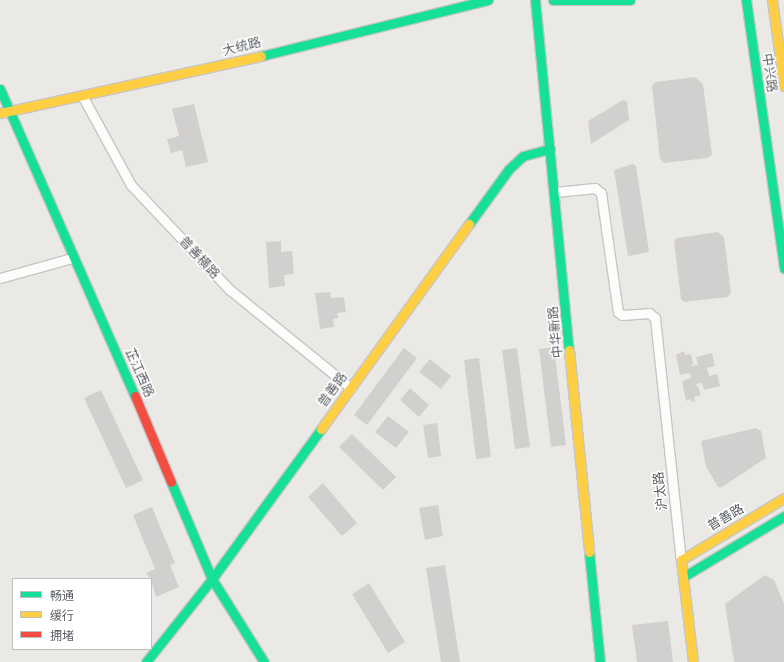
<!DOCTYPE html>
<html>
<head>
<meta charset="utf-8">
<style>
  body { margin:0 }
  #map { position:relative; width:784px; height:662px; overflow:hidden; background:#ebe9e5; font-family:"PT Sans","Noto Sans SC",sans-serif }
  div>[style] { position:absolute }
  .building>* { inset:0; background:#d2d0ce }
  .roads { filter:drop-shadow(1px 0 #c6c6c6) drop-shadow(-1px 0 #c6c6c6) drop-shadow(0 1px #c6c6c6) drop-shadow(0 -1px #c6c6c6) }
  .street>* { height:9px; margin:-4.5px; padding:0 4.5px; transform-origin:4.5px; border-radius:4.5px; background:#fcfcfb }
  .fast>* { height:9px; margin:-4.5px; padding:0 4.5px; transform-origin:4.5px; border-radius:4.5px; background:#16e098 }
  .slow>* { height:9px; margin:-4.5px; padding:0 4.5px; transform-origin:4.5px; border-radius:4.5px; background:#ffcf43 }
  .jam>* { height:9px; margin:-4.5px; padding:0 4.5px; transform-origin:4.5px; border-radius:4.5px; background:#f24e42 }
  span { translate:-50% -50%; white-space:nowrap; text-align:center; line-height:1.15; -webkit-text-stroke:3px #fff; paint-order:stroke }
  .street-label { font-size:13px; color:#5a5f64 }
  .legend { position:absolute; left:12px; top:578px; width:140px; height:72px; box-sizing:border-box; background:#fff; border:1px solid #bdbfc1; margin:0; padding:5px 7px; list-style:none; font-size:12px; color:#5a5f64 }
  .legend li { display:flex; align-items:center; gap:8px; height:20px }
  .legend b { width:20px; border:1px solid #bdbfc1 }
</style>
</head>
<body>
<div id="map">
  <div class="building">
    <div style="clip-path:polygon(695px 77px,703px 84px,712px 155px,707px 158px,664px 163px,660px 159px,652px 86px,656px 82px)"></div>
    <div style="clip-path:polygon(623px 100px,627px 101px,629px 120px,591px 144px,588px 121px)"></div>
    <div style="clip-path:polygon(194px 104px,208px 162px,186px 167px,182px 150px,171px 153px,167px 139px,179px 136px,172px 109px)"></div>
    <div style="clip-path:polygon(633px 164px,636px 166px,649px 252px,628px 256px,614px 170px)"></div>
    <div style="clip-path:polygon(718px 232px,724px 237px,731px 293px,727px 297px,684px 302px,681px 299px,674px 242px,677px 238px)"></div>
    <div style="clip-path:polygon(281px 241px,281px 252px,292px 251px,294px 274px,284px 275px,285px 286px,269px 288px,266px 242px)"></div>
    <div style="clip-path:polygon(330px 292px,331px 298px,344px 297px,346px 312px,337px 313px,338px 318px,333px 319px,334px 327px,320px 329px,315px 293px)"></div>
    <div style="clip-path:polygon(554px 347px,566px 445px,551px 447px,539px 349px)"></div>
    <div style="clip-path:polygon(404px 348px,417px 358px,367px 425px,354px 415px)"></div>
    <div style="clip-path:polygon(517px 348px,530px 447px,515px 449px,502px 350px)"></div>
    <div style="clip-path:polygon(684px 351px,685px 355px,691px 354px,693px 363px,691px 366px,698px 365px,696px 357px,712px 353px,715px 366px,707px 368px,709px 376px,717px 374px,720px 386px,704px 390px,702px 383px,695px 384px,698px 386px,701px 395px,694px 397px,695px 401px,691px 402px,691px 399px,686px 401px,682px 381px,691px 378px,690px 373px,680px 375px,676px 355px)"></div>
    <div style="clip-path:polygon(479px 358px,491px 457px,476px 459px,464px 360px)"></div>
    <div style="clip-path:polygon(430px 359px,451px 376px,441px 389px,419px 372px)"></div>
    <div style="clip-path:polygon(410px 388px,429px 405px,419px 417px,400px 400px)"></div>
    <div style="clip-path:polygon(101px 390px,143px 480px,126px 488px,84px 398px)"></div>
    <div style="clip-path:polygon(388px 416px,409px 432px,396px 448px,375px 432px)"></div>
    <div style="clip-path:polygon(437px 423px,441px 456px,428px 458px,423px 425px)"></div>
    <div style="clip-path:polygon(756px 428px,761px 431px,766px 458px,722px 487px,718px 487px,706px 466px,701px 441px)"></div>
    <div style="clip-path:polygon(352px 434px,396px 477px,383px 490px,339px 447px)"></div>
    <div style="clip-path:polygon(323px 483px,357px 523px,342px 536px,308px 497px)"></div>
    <div style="clip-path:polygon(438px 505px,443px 536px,425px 540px,419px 508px)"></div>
    <div style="clip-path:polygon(152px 507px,175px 563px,170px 565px,179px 587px,156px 597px,151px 579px,146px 573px,155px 569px,133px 515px)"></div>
    <div style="clip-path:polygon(445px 565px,460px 662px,441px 662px,426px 568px)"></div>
    <div style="clip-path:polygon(765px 575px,774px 580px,784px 604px,784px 662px,734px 662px,725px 604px)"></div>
    <div style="clip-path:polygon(369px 583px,405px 642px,388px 653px,352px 594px)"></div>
    <div style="clip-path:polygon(668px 621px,673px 662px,637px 662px,632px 625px)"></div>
  </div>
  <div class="roads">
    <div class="street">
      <div style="left:83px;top:97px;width:100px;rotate:61.4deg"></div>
      <div style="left:131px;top:185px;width:143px;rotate:46.7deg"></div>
      <div style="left:229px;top:289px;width:157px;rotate:39.1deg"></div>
      <div style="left:555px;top:192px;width:40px;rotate:-5.7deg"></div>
      <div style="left:595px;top:188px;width:8px;rotate:40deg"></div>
      <div style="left:601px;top:193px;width:120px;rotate:81.9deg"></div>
      <div style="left:618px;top:312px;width:5px;rotate:37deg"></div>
      <div style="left:622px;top:315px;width:27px;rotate:-4deg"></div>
      <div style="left:649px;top:313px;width:8px;rotate:40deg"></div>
      <div style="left:655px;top:318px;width:243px;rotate:83.9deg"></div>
      <div style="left:0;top:278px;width:75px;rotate:-15.5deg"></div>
    </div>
    <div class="fast">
      <div style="left:535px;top:0;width:352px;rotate:84.5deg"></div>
      <div style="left:553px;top:0;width:77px"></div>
      <div style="left:746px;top:0;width:271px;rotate:81.9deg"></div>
      <div style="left:261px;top:56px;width:234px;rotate:-13.9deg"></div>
      <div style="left:0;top:89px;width:335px;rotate:66.3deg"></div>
      <div style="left:469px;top:224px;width:68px;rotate:-54deg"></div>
      <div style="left:509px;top:169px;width:19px;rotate:-43deg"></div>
      <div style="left:523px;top:156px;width:28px;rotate:-15deg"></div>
      <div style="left:171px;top:482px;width:105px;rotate:67.1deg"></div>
      <div style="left:212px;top:579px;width:98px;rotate:57.9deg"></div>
      <div style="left:589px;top:552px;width:111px;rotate:84.3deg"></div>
      <div style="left:683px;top:577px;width:118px;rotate:-31.1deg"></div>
      <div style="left:146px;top:662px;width:106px;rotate:-51.5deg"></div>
      <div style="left:212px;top:579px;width:185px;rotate:-54deg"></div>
    </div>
    <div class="slow">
      <div style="left:772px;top:0;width:87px;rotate:82.1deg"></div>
      <div style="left:0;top:113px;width:267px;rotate:-12.3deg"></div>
      <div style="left:569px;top:350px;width:203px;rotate:84.3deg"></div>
      <div style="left:321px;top:429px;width:253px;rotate:-54.2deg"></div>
      <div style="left:693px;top:662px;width:103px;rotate:-96.7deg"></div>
      <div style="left:681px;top:560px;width:120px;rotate:-31deg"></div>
    </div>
    <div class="jam">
      <div style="left:135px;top:396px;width:93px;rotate:67.3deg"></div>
    </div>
  </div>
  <div class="street-label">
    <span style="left:242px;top:47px;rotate:-14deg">大统路</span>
    <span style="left:769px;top:73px;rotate:82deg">中兴路</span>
    <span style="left:199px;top:258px;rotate:47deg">普善横路</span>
    <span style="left:556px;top:332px;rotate:-96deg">中华新路</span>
    <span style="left:139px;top:373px;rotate:66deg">芷江西路</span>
    <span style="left:333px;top:390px;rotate:-54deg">普善路</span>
    <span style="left:661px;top:491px;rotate:-96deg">沪太路</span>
    <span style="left:726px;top:518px;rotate:-30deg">普善路</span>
  </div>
  <ul class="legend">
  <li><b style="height:5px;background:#16e098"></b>畅通</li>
  <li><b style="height:5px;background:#ffcf43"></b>缓行</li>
  <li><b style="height:5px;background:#f24e42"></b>拥堵</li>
  </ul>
</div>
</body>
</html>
